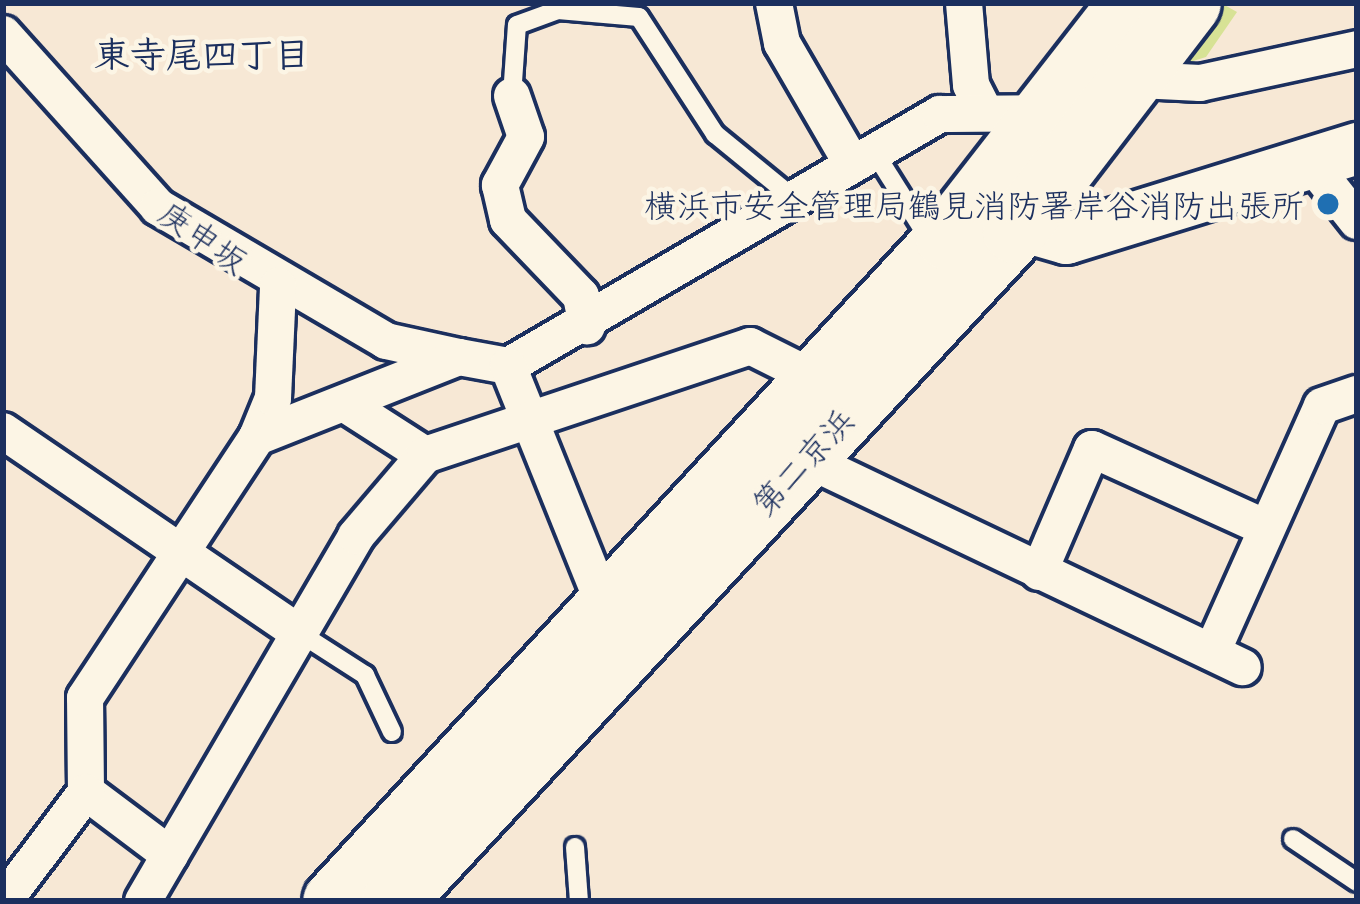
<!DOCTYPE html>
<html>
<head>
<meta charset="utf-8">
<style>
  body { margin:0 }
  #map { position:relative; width:1360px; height:904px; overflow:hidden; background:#f7e8d5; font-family:Mali,"Klee One",sans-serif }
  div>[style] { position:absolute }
  .green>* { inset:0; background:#d7e295 }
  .roads { filter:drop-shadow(3px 0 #1b2f5e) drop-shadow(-3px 0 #1b2f5e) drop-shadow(0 3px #1b2f5e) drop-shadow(0 -3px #1b2f5e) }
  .lane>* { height:18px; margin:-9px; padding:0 9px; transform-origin:9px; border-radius:9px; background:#fcf5e5 }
  .street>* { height:36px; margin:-18px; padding:0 18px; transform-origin:18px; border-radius:18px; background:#fcf5e5 }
  .secondary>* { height:51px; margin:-25.5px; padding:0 25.5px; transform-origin:25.5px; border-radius:25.5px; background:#fcf5e5 }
  .highway>* { height:63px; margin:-31.5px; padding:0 31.5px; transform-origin:31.5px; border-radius:31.5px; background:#fcf5e5 }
  .dots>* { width:33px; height:33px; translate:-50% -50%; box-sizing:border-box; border:6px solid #fcf5e5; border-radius:50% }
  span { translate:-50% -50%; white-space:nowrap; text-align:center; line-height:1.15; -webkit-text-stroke:9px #fcf5e5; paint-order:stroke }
  .poi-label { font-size:33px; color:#1b2f5e }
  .right { translate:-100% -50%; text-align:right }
  .street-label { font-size:33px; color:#1b2f5e }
  .neighbourhood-label { font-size:36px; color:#1b2f5e; font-weight:700 }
  .frame { position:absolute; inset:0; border:6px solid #1b2f5e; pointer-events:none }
</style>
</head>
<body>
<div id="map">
  <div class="green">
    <div style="clip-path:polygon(1221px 3px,1237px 12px,1206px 57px,1177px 66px)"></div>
  </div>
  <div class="roads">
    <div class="lane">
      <div style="left:512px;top:96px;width:71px;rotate:-86deg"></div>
      <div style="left:517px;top:25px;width:44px;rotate:-20.1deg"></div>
      <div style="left:558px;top:10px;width:81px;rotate:4.9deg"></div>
      <div style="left:639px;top:17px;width:140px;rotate:57deg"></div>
      <div style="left:715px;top:134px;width:104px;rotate:39.2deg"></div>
      <div style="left:873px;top:150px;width:109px;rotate:57.8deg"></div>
      <div style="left:298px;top:632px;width:80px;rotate:32.7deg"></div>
      <div style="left:365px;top:675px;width:63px;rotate:64.7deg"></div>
      <div style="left:1293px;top:839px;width:77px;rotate:33.9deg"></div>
      <div style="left:575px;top:847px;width:54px;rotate:85.8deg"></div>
    </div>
    <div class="street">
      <div style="left:774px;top:3px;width:41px;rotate:78.7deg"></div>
      <div style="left:782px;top:43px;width:138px;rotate:59.9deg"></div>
      <div style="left:964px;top:3px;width:82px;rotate:85.1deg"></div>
      <div style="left:971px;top:85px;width:28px;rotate:63deg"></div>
      <div style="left:3px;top:34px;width:232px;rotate:48.1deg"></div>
      <div style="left:158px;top:207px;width:264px;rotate:30.4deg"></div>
      <div style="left:386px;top:341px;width:75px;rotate:12.4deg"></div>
      <div style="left:1139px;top:80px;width:61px;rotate:2.8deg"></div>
      <div style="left:1200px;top:83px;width:161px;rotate:-12.2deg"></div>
      <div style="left:512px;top:96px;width:43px;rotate:71.1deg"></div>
      <div style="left:526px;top:137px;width:55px;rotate:118.4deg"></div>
      <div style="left:500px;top:185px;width:36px;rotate:77deg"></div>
      <div style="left:508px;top:220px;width:105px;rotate:46.2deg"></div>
      <div style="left:581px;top:296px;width:31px;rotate:79deg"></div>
      <div style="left:1311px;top:163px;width:74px;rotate:51.6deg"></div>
      <div style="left:508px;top:366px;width:500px;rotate:-30.26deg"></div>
      <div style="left:940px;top:114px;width:107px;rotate:-0.5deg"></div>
      <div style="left:347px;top:405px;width:93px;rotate:32.7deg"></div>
      <div style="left:3px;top:431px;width:357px;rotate:34.3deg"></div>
      <div style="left:257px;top:437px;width:42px;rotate:-67.7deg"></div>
      <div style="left:273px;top:398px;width:112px;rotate:-87.4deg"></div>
      <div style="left:804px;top:458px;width:486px;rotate:25.5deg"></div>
      <div style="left:1039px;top:572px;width:134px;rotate:-66.7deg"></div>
      <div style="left:1092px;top:449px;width:189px;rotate:24.4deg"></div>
      <div style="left:1212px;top:652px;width:269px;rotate:-65.9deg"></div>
      <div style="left:1322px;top:406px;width:37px;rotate:-19deg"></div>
      <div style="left:170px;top:855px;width:105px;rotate:-143.1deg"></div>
      <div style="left:86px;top:792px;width:94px;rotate:-90.6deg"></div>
      <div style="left:85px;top:698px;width:313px;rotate:-56.6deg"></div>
      <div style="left:257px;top:437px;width:217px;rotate:-21.6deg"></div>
      <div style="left:459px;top:357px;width:50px;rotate:10.4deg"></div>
      <div style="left:508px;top:366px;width:258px;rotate:68.1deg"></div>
      <div style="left:4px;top:901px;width:136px;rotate:-53deg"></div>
      <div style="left:143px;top:901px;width:423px;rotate:-59.7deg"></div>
      <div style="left:356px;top:536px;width:106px;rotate:-49.6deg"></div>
      <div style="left:425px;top:455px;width:343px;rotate:-18.5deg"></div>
      <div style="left:750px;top:346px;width:76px;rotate:26.6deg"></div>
    </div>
    <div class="secondary">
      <div style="left:986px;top:215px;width:83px;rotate:16deg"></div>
      <div style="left:1066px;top:238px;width:305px;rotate:-17.2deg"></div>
    </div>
    <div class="highway">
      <div style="left:334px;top:901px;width:903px;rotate:-47.24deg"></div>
      <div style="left:947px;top:238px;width:298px;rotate:-52.1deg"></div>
      <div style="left:393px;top:901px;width:914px;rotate:-47.17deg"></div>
      <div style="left:1014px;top:231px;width:287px;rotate:-52.5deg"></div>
    </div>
  </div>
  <div class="dots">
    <div style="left:1328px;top:204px;background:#1f6fb2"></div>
  </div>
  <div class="poi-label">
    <span class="right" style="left:1304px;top:204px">横浜市安全管理局鶴見消防署岸谷消防出張所</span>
  </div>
  <div class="street-label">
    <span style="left:204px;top:236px;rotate:35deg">庚申坂</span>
    <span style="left:802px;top:461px;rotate:-47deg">第二京浜</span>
  </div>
  <div class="neighbourhood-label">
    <span style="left:202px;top:53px">東寺尾四丁目</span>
  </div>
  <div class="frame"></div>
</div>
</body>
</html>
